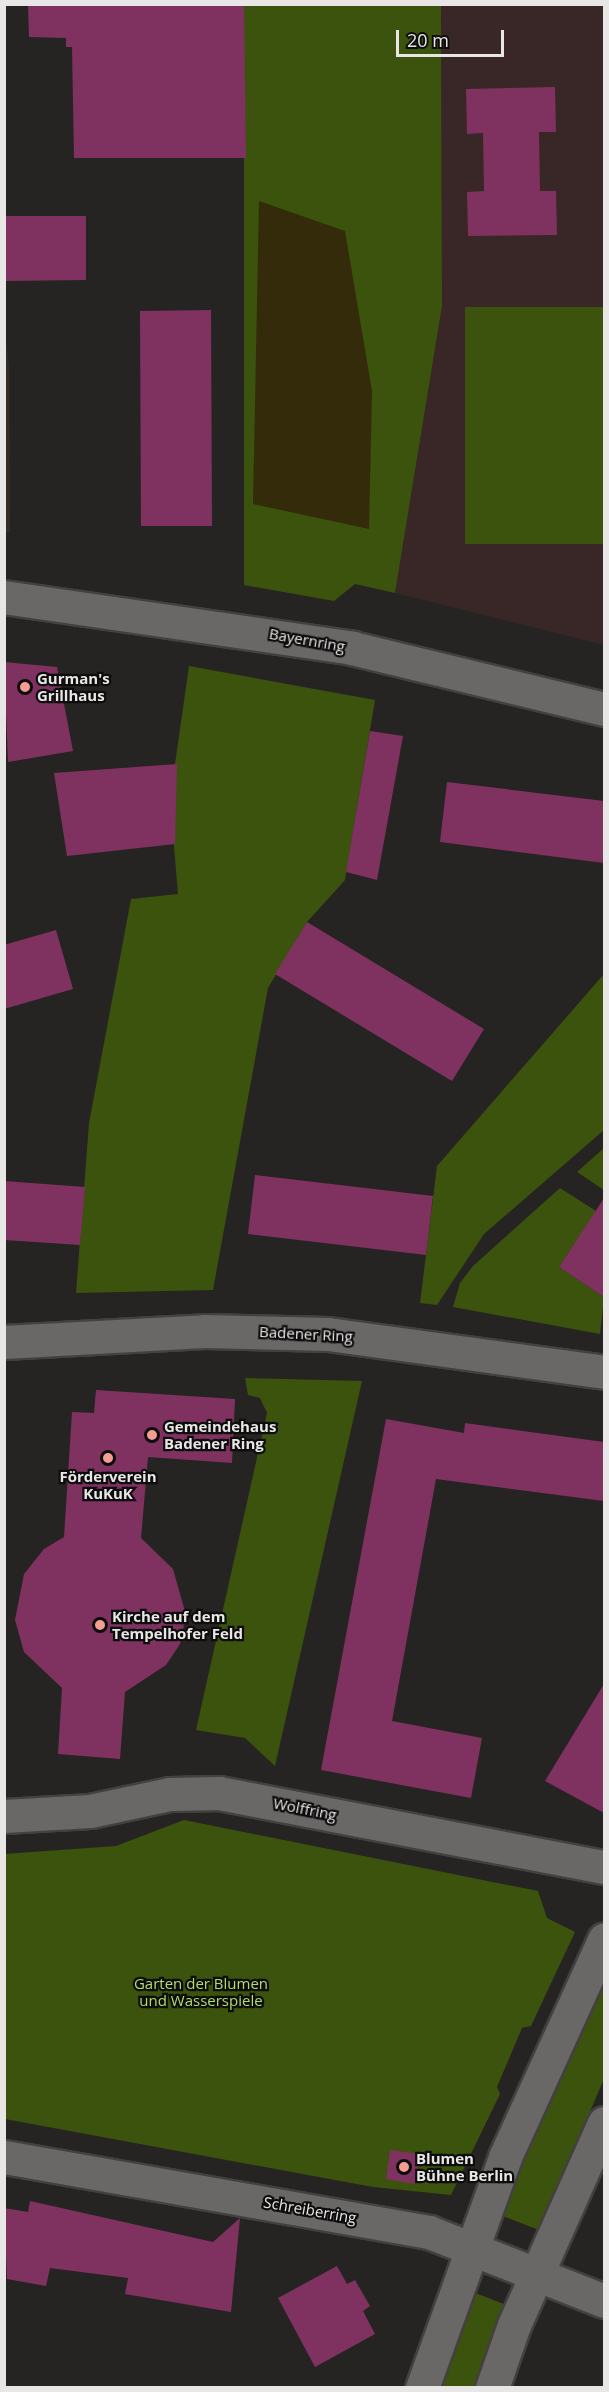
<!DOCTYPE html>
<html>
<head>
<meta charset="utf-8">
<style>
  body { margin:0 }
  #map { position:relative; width:609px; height:2392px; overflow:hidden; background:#262422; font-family:"Open Sans",sans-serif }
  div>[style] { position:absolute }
  .built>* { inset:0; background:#342c27 }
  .education>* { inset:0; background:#392627 }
  .green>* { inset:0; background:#3b530c }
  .sand>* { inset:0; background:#342b0a }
  .building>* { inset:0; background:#7f3260 }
  .roads { filter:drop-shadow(2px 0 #434140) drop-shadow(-2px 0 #434140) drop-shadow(0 2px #434140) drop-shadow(0 -2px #434140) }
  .minor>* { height:33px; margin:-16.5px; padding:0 16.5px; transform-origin:16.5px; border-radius:16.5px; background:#6a6866 }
  .dots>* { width:16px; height:16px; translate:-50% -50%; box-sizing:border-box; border:3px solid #0e0d0d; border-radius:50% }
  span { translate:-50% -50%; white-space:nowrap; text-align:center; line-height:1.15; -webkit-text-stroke:4.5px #0e0d0d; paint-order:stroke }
  .street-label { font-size:15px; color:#e9e7e6 }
  .poi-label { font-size:15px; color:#e9e7e6; font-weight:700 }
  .left { translate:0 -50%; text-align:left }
  .park-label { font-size:15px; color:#b0dd6c }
  .frame { position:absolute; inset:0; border:6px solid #e9e7e6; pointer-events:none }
  .scale { position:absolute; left:396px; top:30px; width:108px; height:27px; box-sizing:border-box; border:3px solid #e9e7e6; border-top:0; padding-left:8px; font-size:18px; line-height:21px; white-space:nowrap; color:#e9e7e6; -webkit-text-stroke:4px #0e0d0d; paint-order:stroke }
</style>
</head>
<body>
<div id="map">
  <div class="built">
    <div style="clip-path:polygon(5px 329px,9px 367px,10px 532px,4px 532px)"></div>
  </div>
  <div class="education">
    <div style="clip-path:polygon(441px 5px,604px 5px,604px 645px,395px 593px,442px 306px)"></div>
  </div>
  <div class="green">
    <div style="clip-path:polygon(244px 5px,441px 5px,442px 306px,395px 593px,355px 584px,334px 601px,244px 585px)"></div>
    <div style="clip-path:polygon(465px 307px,604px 307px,604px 544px,465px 544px)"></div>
    <div style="clip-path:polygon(189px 666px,375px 700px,345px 880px,307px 922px,268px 988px,213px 1290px,76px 1293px,89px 1123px,131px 899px,178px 894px,170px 799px)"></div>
    <div style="clip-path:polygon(604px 974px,604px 1130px,484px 1234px,437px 1305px,420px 1303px,437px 1166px)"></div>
    <div style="clip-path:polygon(604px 1148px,604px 1190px,577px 1172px)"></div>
    <div style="clip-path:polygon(560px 1188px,596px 1211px,559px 1267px,604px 1297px,600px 1334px,453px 1307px,460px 1283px,473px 1266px)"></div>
    <div style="clip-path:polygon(245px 1378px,362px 1381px,275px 1766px,245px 1738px,196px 1730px,267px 1413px,260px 1398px,248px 1395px)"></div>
    <div style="clip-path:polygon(184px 1820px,538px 1891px,547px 1918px,575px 1932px,531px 2026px,522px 2028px,497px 2087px,500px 2094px,451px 2195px,373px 2187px,5px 2119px,4px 1854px,116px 1846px)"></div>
    <div style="clip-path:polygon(604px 1978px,604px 2079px,539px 2230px,500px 2215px)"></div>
    <div style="clip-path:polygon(473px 2292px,506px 2305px,476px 2387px,436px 2388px)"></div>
  </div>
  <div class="sand">
    <div style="clip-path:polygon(259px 201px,345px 231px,372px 391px,369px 529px,253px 504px)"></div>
  </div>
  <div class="building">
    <div style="clip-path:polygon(28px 4px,244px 4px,246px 158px,74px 158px,72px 47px,66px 47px,66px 38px,29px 37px)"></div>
    <div style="clip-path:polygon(555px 87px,556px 132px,539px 132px,540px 191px,556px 191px,557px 235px,468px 236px,467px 192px,484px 191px,483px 133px,467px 134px,466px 89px)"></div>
    <div style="clip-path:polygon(4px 216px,86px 216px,86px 280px,4px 281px)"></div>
    <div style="clip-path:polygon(211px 310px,212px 526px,141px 526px,140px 311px)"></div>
    <div style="clip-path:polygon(4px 662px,57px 667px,73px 751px,8px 762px)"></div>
    <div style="clip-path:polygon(370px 731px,403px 736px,377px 880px,346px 872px)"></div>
    <div style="clip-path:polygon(177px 764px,175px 844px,67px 856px,54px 773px)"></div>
    <div style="clip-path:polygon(447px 782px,604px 801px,604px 863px,440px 842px)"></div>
    <div style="clip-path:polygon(307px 922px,484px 1029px,452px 1081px,275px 974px)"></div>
    <div style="clip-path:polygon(56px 930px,73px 989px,4px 1009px,4px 945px)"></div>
    <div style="clip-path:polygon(255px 1175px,433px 1196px,426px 1255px,248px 1234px)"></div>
    <div style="clip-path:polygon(4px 1181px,85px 1187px,80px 1245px,4px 1240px)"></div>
    <div style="clip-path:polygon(604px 1198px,604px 1297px,559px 1267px)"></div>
    <div style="clip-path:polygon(96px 1390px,235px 1399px,232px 1463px,148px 1457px,141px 1538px,173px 1569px,186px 1615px,180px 1644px,166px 1665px,125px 1692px,120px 1759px,58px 1754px,62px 1688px,24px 1652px,15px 1620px,24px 1574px,44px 1549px,64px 1537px,72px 1412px,94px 1413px)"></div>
    <div style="clip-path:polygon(386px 1419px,464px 1433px,465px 1423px,604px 1442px,604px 1501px,436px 1479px,392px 1721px,482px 1738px,471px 1798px,321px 1770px)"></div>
    <div style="clip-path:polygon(604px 1684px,604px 1813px,545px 1781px)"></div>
    <div style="clip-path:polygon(390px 2150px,420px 2154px,415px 2184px,386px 2179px)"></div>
    <div style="clip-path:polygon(30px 2201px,213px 2242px,240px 2218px,231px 2312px,125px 2294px,128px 2278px,50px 2268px,46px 2286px,7px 2279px,4px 2208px,28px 2212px)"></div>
    <div style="clip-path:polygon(337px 2266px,347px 2284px,355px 2280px,370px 2306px,363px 2311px,375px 2334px,315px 2367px,278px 2298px)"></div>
  </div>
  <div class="roads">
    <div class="minor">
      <div style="left:4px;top:597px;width:352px;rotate:8.3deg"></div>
      <div style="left:352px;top:648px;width:259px;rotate:13.6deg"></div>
      <div style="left:4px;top:1342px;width:201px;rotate:-3.1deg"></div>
      <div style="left:205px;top:1331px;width:123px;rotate:1.4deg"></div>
      <div style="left:328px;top:1334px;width:279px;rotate:7.8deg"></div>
      <div style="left:4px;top:1816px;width:86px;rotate:-3.3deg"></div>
      <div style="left:90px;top:1811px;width:82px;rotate:-12deg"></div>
      <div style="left:170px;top:1794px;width:49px;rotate:-1.2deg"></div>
      <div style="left:219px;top:1793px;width:392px;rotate:10.9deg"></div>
      <div style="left:4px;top:2157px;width:432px;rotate:10deg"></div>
      <div style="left:429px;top:2232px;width:188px;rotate:21.5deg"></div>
      <div style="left:422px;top:2388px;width:245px;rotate:-70.2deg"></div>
      <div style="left:505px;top:2157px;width:239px;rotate:-65.5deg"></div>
      <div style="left:492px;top:2388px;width:67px;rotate:-70.8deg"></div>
      <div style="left:514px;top:2325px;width:221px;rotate:-66deg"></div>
    </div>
  </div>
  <div class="dots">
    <div style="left:25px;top:687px;background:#f59c93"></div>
    <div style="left:152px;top:1435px;background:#f59c93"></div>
    <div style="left:108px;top:1458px;background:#f59c93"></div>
    <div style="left:100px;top:1625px;background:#f59c93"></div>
    <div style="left:404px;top:2167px;background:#f59c93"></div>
  </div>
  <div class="street-label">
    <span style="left:307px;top:640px;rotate:10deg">Bayernring</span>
    <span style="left:306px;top:1334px;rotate:3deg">Badener Ring</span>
    <span style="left:305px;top:1809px;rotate:11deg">Wolffring</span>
    <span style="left:310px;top:2210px;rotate:10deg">Schreiberring</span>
  </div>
  <div class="poi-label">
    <span class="left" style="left:37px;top:687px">Gurman's<br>Grillhaus</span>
    <span class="left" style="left:164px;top:1435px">Gemeindehaus<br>Badener Ring</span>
    <span style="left:108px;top:1485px">Förderverein<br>KuKuK</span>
    <span class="left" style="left:112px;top:1625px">Kirche auf dem<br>Tempelhofer Feld</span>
    <span class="left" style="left:416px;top:2167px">Blumen<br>Bühne Berlin</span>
  </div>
  <div class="park-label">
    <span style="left:201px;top:1992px">Garten der Blumen<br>und Wasserspiele</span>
  </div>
  <div class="frame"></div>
  <div class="scale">20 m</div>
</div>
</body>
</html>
